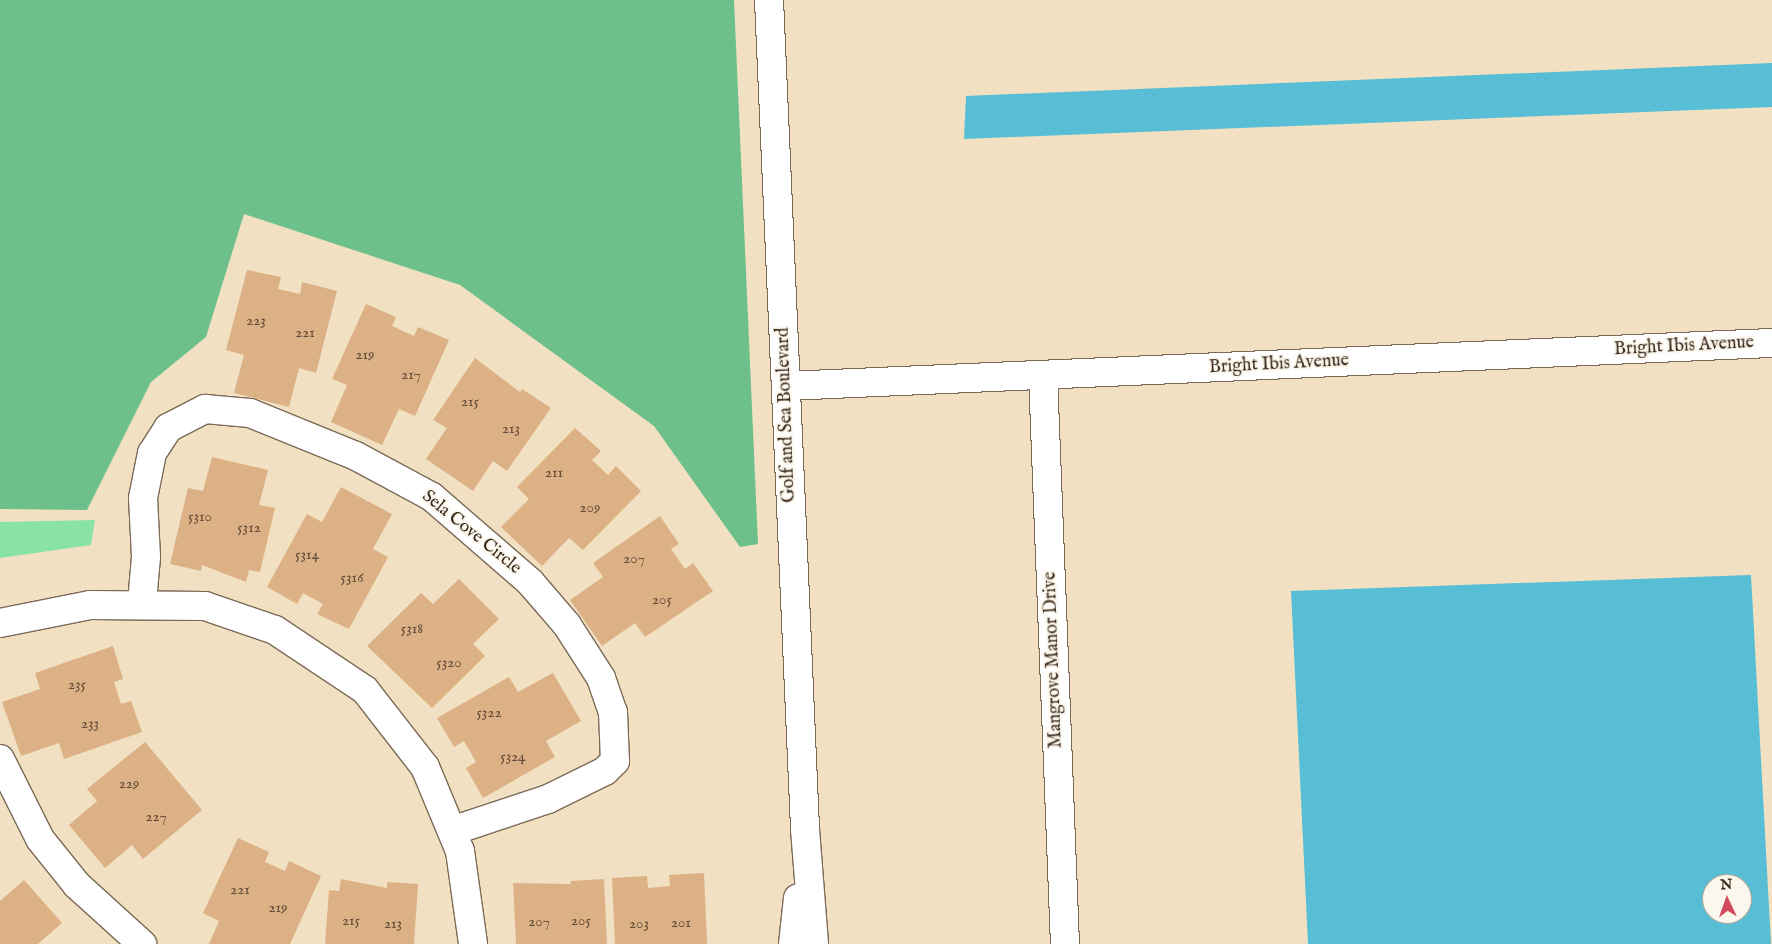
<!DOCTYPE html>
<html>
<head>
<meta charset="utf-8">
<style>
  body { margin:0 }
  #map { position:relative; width:1772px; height:944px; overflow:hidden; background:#f1e1c2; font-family:"IM FELL English",serif }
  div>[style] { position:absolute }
  .green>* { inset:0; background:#89e2a6 }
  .forest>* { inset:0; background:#6ec08b }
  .water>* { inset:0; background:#57bed5 }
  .building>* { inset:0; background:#dcb186 }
  .roads { filter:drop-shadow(1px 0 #7b6a57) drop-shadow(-1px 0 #7b6a57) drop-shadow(0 1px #7b6a57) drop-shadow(0 -1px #7b6a57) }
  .minor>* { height:28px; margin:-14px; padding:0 14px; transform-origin:14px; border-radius:14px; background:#fff }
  span { translate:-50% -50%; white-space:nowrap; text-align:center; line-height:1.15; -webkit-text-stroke:4px #fbf7ec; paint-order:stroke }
  .number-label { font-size:15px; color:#634c38 }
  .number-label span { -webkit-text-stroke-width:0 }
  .street-label { font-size:18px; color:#3b2a1e }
  .north { position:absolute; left:1702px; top:874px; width:50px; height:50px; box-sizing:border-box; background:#fbf7ec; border:1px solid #aea59a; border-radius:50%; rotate:357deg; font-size:14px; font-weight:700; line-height:20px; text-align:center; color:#3b2a1e }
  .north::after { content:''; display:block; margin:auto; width:18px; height:22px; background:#d1495b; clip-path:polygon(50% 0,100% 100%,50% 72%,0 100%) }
</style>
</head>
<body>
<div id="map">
  <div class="green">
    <div style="clip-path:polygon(95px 520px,91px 545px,0 558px,0 522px)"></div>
  </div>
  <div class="forest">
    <div style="clip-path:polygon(0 0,734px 0,758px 544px,740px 547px,654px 426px,460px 285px,244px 214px,206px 337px,151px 382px,87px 510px,0 509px)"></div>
  </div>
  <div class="water">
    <div style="clip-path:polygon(1772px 63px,1772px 107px,964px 139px,966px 96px)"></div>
    <div style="clip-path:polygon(evenodd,1751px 575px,1771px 944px,1308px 944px,1291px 591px,1751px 575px,1712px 884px,1742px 884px,1742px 914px,1712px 914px,1712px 884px)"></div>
  </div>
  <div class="building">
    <div style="clip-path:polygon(247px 270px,281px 277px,278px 289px,300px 294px,302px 282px,337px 291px,316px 373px,299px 368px,289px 407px,234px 393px,244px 355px,226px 350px)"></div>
    <div style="clip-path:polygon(366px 304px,396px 317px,392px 326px,414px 336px,418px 327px,449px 340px,415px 416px,399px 409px,382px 445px,331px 422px,347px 385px,332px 379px)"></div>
    <div style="clip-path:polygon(475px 358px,520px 392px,522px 389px,551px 408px,507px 471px,493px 461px,473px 491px,426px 459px,447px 428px,433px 420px)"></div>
    <div style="clip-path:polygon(575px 428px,601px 451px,592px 460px,608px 475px,616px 466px,641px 491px,583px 550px,569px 538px,542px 566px,501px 527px,529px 499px,517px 487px)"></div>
    <div style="clip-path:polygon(212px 457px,268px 470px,259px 505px,275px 508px,260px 572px,249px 570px,246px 582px,202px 565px,201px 571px,170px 564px,188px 488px,203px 491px)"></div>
    <div style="clip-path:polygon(341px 487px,392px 514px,373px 549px,388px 557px,349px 629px,317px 614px,323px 604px,303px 593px,297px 604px,267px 587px,307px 514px,322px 522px)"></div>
    <div style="clip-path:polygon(660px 516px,679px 544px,671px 549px,685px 569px,693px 563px,713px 591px,645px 637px,635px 623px,602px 646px,570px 600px,603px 577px,593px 563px)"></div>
    <div style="clip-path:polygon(459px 579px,499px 619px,473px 644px,485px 656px,432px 708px,367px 646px,421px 593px,433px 604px)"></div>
    <div style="clip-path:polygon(113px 646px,123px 679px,114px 682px,121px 704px,131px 701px,142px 732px,64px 759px,59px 743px,21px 756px,2px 702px,40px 689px,35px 673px)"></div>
    <div style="clip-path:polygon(553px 673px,581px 721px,546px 741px,555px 757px,483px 798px,466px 768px,476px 762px,464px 741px,454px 747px,437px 718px,509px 677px,518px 692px)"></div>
    <div style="clip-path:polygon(145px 742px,202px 810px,143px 859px,132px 845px,105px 868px,69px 825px,97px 801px,87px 789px)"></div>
    <div style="clip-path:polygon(238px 838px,269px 852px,265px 862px,285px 871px,289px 861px,321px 876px,290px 944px,209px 944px,219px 921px,203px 913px)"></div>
    <div style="clip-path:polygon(704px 873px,707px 944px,615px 944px,612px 878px,647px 876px,648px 888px,670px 886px,669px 875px)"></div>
    <div style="clip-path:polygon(341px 879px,387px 888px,387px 882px,418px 884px,414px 944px,325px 944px,329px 890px,339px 891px)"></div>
    <div style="clip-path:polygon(604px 879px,607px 944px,516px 944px,513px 883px,571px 884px,570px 881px)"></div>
    <div style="clip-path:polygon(24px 880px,62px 923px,38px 944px,0 944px,0 901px)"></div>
  </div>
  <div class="roads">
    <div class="minor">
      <div style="left:769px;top:0;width:830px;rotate:87.51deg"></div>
      <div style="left:805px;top:829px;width:115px;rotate:85.5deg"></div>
      <div style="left:1043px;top:375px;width:569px;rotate:87.79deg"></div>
      <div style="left:786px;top:386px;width:987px;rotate:-2.5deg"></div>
      <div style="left:142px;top:602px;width:45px;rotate:-84.9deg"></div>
      <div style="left:146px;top:557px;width:59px;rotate:-92.9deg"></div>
      <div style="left:143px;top:498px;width:46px;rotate:-78.7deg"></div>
      <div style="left:152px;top:453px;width:30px;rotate:-57deg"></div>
      <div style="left:168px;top:428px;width:42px;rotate:-27.2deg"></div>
      <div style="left:205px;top:409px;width:45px;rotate:5.1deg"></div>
      <div style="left:250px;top:413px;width:114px;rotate:22.1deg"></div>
      <div style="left:356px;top:456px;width:86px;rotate:28.3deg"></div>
      <div style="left:432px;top:497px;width:130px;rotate:40.9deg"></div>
      <div style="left:530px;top:582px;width:57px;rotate:49.3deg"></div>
      <div style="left:567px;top:625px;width:63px;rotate:57.3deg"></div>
      <div style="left:601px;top:678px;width:36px;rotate:71deg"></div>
      <div style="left:613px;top:712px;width:49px;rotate:87.7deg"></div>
      <div style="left:615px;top:761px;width:14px;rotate:135deg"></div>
      <div style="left:605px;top:771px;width:64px;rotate:153.8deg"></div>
      <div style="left:548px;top:799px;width:101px;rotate:161.6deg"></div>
      <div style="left:0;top:623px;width:92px;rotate:-11.3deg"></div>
      <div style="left:90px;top:605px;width:115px;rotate:0.5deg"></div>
      <div style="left:205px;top:606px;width:74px;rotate:18.9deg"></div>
      <div style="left:275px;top:630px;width:108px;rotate:33.7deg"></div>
      <div style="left:365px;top:690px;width:98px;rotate:52.1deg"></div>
      <div style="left:425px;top:767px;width:91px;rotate:67.4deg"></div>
      <div style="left:460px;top:851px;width:94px;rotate:82deg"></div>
      <div style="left:0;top:759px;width:89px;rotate:63.4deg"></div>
      <div style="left:40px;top:839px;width:59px;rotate:51.2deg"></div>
      <div style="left:77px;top:885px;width:88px;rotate:42.2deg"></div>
      <div style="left:793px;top:944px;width:46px;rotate:-83.8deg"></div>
    </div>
  </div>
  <div class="number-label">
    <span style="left:256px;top:321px">223</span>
    <span style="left:305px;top:333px">221</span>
    <span style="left:365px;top:355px">219</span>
    <span style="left:411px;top:375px">217</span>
    <span style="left:470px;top:402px">215</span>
    <span style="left:511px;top:429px">213</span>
    <span style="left:554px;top:473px">211</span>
    <span style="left:590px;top:508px">209</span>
    <span style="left:200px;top:517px">5310</span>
    <span style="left:249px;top:528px">5312</span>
    <span style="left:307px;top:555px">5314</span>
    <span style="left:634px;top:559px">207</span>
    <span style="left:352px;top:578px">5316</span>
    <span style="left:662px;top:600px">205</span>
    <span style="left:412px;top:629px">5318</span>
    <span style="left:449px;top:663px">5320</span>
    <span style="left:77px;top:685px">235</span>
    <span style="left:489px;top:713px">5322</span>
    <span style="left:90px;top:724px">233</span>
    <span style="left:513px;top:757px">5324</span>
    <span style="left:129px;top:784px">229</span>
    <span style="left:156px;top:817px">227</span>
    <span style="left:240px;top:890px">221</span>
    <span style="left:278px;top:908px">219</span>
    <span style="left:351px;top:921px">215</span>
    <span style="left:581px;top:921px">205</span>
    <span style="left:539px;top:922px">207</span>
    <span style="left:681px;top:923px">201</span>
    <span style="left:393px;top:924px">213</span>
    <span style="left:639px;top:924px">203</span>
  </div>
  <div class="street-label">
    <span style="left:1684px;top:347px;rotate:-3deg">Bright Ibis Avenue</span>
    <span style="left:1279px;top:365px;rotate:-3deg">Bright Ibis Avenue</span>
    <span style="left:787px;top:415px;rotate:-92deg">Golf and Sea Boulevard</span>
    <span style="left:471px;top:533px;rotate:39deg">Sela Cove Circle</span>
    <span style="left:1054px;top:660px;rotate:-92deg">Mangrove Manor Drive</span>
  </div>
  <div class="north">N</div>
</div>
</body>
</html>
